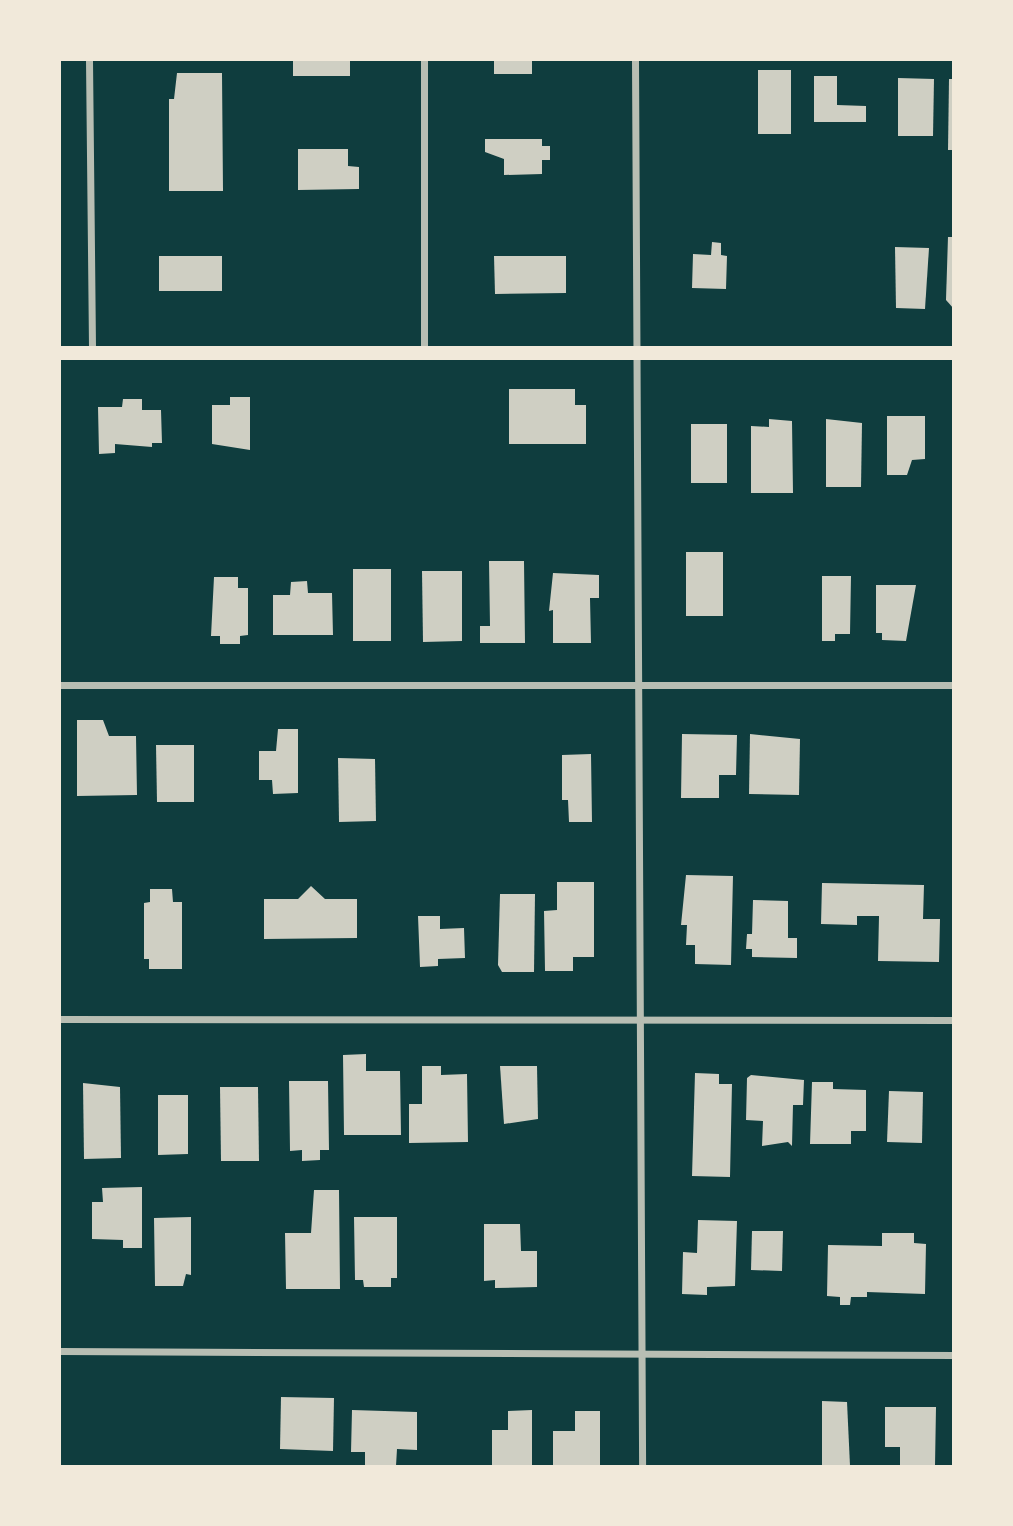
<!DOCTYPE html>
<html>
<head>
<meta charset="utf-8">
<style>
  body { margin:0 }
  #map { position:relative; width:1013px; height:1526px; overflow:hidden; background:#0f3d3e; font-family:Cabin,sans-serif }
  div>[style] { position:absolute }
  .building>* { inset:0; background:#cfcfc3 }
  .minor>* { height:7px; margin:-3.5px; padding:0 3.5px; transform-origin:3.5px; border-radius:3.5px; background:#b8beb3 }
  .secondary>* { height:14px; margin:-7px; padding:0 7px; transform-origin:7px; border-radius:7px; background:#f1e9da }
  span { translate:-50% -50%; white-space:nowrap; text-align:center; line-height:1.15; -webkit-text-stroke:5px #f1e9da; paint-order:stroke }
  .frame { position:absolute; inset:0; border:61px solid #f1e9da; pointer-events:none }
</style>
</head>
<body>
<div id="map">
  <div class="building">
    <div style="clip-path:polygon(293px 60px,350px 60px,350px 76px,293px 76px)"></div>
    <div style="clip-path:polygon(494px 60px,532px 60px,532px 74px,494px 74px)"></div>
    <div style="clip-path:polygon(758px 70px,791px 70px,791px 134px,758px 134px)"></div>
    <div style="clip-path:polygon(177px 73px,222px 73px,223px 191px,169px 191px,169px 99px,174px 99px)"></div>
    <div style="clip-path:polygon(814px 76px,837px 76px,837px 105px,866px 106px,866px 122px,814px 122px)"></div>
    <div style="clip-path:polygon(898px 78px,934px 79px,933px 136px,898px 136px)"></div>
    <div style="clip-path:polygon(949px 79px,954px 79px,954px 150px,948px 150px)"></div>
    <div style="clip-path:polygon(485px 139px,542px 139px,542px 146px,550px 146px,550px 160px,542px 160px,542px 174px,504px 175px,504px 159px,485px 152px)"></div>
    <div style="clip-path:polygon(298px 149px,348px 149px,348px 166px,359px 167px,359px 189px,298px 190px)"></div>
    <div style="clip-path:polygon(948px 237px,954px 237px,954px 309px,946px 300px)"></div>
    <div style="clip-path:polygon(712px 242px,721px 243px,721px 255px,727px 256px,726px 289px,692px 288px,693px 254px,711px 255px)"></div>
    <div style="clip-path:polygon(895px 247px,929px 248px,925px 309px,896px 308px)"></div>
    <div style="clip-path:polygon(159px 256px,222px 256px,222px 291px,159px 291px)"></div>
    <div style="clip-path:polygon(494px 256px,566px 256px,566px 293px,495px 294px)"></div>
    <div style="clip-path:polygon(509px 389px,575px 389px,575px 405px,586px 405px,586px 444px,509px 444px)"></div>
    <div style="clip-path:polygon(230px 397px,250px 397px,250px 450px,212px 444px,212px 405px,230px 405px)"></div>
    <div style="clip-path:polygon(123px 399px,142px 399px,142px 410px,161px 410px,162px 443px,152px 443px,152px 447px,115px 444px,115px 453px,99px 454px,98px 407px,122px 407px)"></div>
    <div style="clip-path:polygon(887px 416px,925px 416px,925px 459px,912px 460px,907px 475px,887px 475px)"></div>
    <div style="clip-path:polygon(769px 419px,792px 421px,793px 493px,751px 493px,751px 426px,769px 427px)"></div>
    <div style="clip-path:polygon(826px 419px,862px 423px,861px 487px,826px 487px)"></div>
    <div style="clip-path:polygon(691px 424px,727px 424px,727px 483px,691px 483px)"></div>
    <div style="clip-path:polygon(686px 552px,723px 552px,723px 616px,686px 616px)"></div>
    <div style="clip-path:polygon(489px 561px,524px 561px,525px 643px,480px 643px,480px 626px,490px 626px)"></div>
    <div style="clip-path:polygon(353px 569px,391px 569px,391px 641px,353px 641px)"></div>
    <div style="clip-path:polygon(422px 571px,462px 571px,462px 641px,423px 642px)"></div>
    <div style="clip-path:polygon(553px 573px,599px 575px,599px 598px,590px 598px,591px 643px,553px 643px,553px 610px,549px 611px)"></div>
    <div style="clip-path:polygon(822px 576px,851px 576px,850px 634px,835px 634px,835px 641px,822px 641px)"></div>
    <div style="clip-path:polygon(214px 577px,238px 577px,238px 588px,248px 588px,248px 635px,240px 636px,240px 644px,220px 644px,220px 636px,211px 636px)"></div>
    <div style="clip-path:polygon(307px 581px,308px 593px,332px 593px,333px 635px,273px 635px,273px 595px,290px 595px,291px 582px)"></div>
    <div style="clip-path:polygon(876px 585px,916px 585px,906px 641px,882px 640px,882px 633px,876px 633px)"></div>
    <div style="clip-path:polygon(77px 720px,103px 720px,109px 736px,136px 736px,137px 795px,77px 796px)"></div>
    <div style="clip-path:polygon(278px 729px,298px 729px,298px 793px,273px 794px,272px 780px,259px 780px,259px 751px,276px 751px)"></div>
    <div style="clip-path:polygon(682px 734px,737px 735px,736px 775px,719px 775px,719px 798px,681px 798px)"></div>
    <div style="clip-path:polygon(750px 734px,800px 739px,799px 795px,749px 794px)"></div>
    <div style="clip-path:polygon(156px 745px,194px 745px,194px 802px,157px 802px)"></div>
    <div style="clip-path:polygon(591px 754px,592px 822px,569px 822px,568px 800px,562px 800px,562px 755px)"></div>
    <div style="clip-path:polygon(338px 758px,375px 759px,376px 821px,339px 822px)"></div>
    <div style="clip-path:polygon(686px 875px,733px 876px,731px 965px,695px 964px,695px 945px,686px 945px,687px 925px,681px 925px)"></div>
    <div style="clip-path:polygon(557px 882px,594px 882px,594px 957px,573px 957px,573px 971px,545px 971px,544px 911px,557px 910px)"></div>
    <div style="clip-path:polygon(822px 883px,924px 885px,923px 919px,940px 919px,939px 962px,878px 961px,879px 916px,857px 916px,857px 925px,821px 924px)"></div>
    <div style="clip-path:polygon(311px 886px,325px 899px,357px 899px,357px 938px,264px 939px,264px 899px,298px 899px)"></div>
    <div style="clip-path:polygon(150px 889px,172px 889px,173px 902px,182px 902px,182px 969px,149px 969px,149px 959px,144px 959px,144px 903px,150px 902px)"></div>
    <div style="clip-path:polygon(500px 894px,535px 894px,534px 972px,502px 972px,498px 965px)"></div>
    <div style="clip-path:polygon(753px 900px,788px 901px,788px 938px,797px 938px,797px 958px,752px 957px,752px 949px,746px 949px,747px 934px,752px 934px)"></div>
    <div style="clip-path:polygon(418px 916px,440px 916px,440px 929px,464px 928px,465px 958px,438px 959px,438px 966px,420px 967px)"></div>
    <div style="clip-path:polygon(366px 1054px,366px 1071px,400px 1071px,401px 1135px,344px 1135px,343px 1055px)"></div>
    <div style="clip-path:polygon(422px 1066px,441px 1066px,441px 1075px,467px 1074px,468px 1142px,409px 1143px,409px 1104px,422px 1104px)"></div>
    <div style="clip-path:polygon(500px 1066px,537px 1066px,538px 1119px,504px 1124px)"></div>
    <div style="clip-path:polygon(695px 1073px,719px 1074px,719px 1084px,732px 1084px,730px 1177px,692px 1176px)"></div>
    <div style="clip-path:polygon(751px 1075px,804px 1080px,803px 1105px,793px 1105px,792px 1146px,788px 1142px,762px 1146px,763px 1121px,746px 1120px,747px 1078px)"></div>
    <div style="clip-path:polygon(289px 1081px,328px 1081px,329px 1150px,320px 1150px,320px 1160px,302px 1161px,302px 1150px,290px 1151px)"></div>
    <div style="clip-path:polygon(812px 1082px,833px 1082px,833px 1089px,866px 1090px,866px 1131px,851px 1131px,851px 1144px,810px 1144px)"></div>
    <div style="clip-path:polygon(83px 1083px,120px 1087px,121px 1158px,84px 1159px)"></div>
    <div style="clip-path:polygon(220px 1087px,258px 1087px,259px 1161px,221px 1161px)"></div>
    <div style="clip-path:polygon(889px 1091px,923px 1092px,922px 1143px,887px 1142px)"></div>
    <div style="clip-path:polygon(158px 1095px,188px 1095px,188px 1154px,158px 1155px)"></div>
    <div style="clip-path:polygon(142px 1187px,142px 1248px,123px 1248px,123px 1240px,92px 1239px,92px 1202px,103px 1202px,102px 1188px)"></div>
    <div style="clip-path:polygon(314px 1190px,339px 1190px,340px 1289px,286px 1289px,285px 1233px,311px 1233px)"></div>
    <div style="clip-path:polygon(191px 1217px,191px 1275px,186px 1274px,183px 1286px,155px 1286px,154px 1218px)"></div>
    <div style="clip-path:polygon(354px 1217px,397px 1217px,397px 1278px,391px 1278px,391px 1287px,364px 1287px,363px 1280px,355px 1280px)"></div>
    <div style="clip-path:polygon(698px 1220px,737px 1221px,735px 1286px,707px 1287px,707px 1295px,682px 1294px,683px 1252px,697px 1253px)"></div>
    <div style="clip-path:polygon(484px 1224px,520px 1224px,521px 1251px,537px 1251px,537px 1287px,495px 1288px,495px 1280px,484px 1281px)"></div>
    <div style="clip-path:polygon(752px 1231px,783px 1231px,782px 1271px,751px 1270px)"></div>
    <div style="clip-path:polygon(882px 1233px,914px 1233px,914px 1243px,926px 1244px,925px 1294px,867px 1292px,867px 1297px,851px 1297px,850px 1305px,840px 1305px,840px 1297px,827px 1296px,828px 1245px,882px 1246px)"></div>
    <div style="clip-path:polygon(281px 1397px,334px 1398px,333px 1451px,280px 1449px)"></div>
    <div style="clip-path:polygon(822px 1401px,847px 1402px,850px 1466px,822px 1466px)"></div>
    <div style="clip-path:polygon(885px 1407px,936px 1407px,935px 1466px,900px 1466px,900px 1447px,885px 1447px)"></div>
    <div style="clip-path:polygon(352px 1410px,417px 1412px,417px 1450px,397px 1449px,396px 1466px,365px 1466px,365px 1452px,351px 1452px)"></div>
    <div style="clip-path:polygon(532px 1410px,532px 1466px,492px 1466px,492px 1430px,508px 1430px,508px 1411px)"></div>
    <div style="clip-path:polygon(575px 1411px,600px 1411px,600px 1466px,553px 1466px,553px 1431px,575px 1431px)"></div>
  </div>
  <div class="minor">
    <div style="left:89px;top:60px;width:293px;rotate:89.4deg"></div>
    <div style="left:424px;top:60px;width:292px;rotate:90deg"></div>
    <div style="left:635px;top:60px;width:1406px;rotate:89.71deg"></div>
    <div style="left:60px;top:685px;width:894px"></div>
    <div style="left:60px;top:1019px;width:894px;rotate:0.06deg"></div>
    <div style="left:60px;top:1351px;width:894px;rotate:0.26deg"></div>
  </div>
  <div class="secondary">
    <div style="left:60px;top:353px;width:894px"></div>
  </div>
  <div class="frame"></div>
</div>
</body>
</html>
